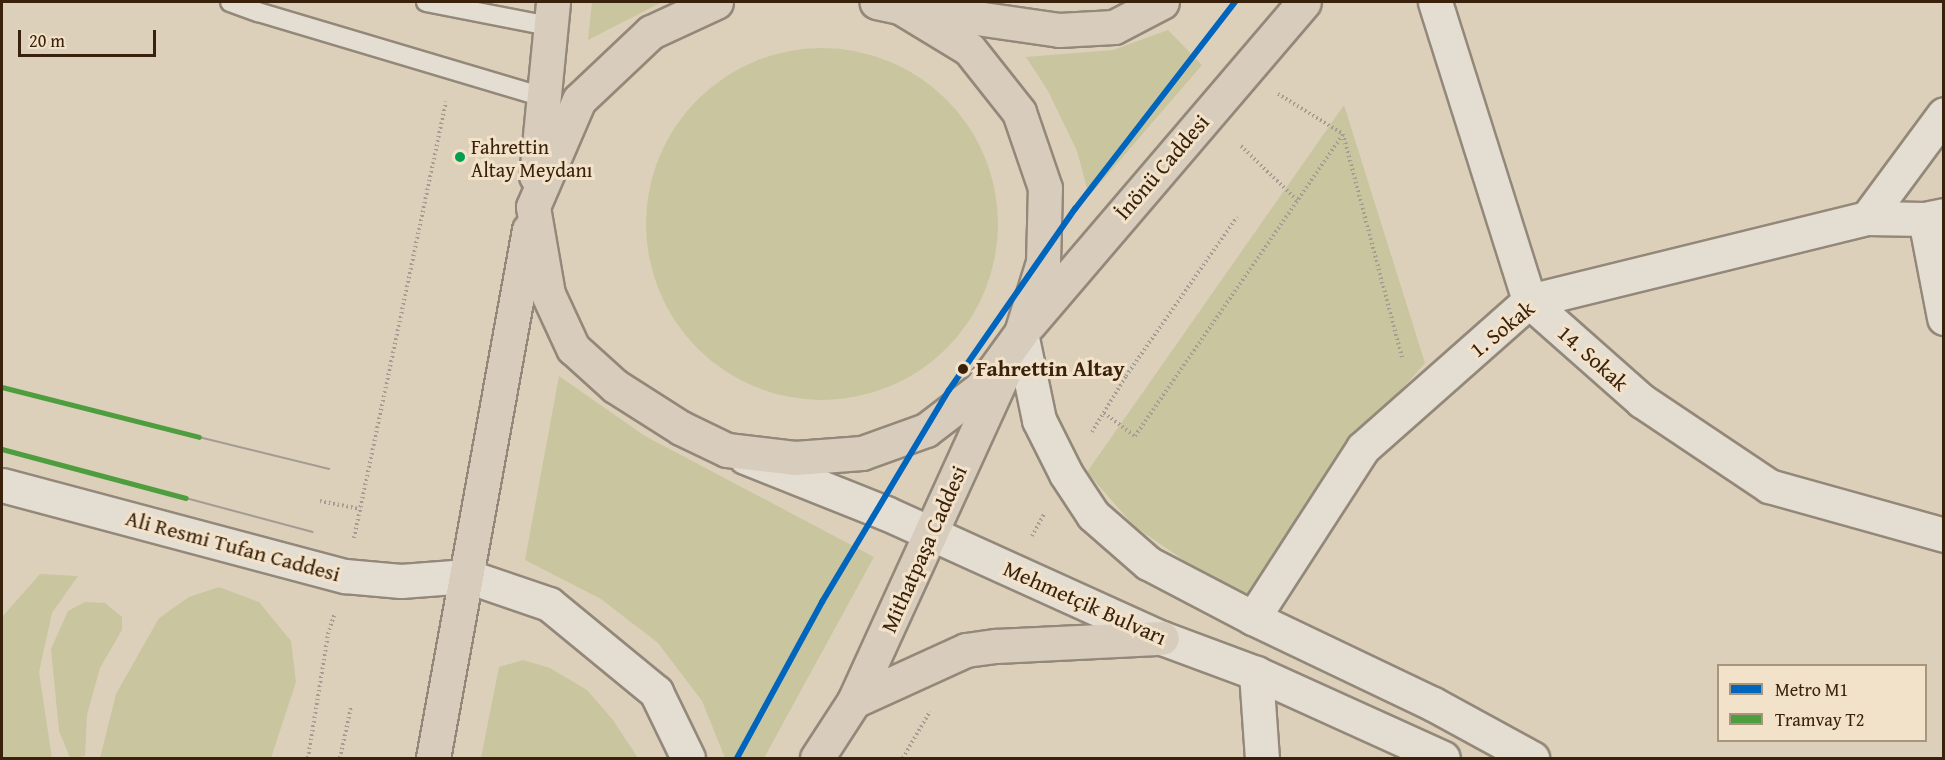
<!DOCTYPE html>
<html>
<head>
<meta charset="utf-8">
<style>
  body { margin:0 }
  #map { position:relative; width:1945px; height:760px; overflow:hidden; background:#ddd0ba; font-family:"Gentium Book Plus",serif }
  div>[style] { position:absolute }
  .green>* { inset:0; background:#c9c59f }
  .round { border-radius:50% }
  .path>* { height:4px; margin-top:-2px; transform-origin:0; background:repeating-linear-gradient(90deg,#a49c92 0 1.5px,transparent 0 4.5px) }
  .roads { filter:drop-shadow(2px 0 #938879) drop-shadow(-2px 0 #938879) drop-shadow(0 2px #938879) drop-shadow(0 -2px #938879) }
  .lane>* { height:18px; margin:-9px; padding:0 9px; transform-origin:9px; border-radius:9px; background:#e4ddd2 }
  .street>* { height:33px; margin:-16.5px; padding:0 16.5px; transform-origin:16.5px; border-radius:16.5px; background:#e4ddd2 }
  .secondary>* { height:33px; margin:-16.5px; padding:0 16.5px; transform-origin:16.5px; border-radius:16.5px; background:#e4ddd2 }
  .primary>* { height:33px; margin:-16.5px; padding:0 16.5px; transform-origin:16.5px; border-radius:16.5px; background:#d8cdbd }
  .tram>* { height:1.5px; margin:-0.75px; padding:0 0.75px; transform-origin:0.75px; border-radius:0.75px; background:#a49c92 }
  .tram-1>* { height:4.5px; margin:-2.25px; padding:0 2.25px; transform-origin:2.25px; border-radius:2.25px; background:#4e9d3e }
  .metro-1>* { height:6px; margin:-3px; padding:0 3px; transform-origin:3px; border-radius:3px; background:#0065bd }
  .dots>* { width:16px; height:16px; translate:-50% -50%; box-sizing:border-box; border:3px solid #f2e2c9; border-radius:50% }
  span { translate:-50% -50%; white-space:nowrap; text-align:center; line-height:1.15; -webkit-text-stroke:6px #f2e2c9; paint-order:stroke }
  .bus-label { font-size:20px; color:#3a210c }
  .left { translate:0 -50%; text-align:left }
  .street-label { font-size:22px; color:#3a210c }
  .stop-label { font-size:22px; color:#3a210c; font-weight:700 }
  .frame { position:absolute; inset:0; border:3px solid #3a210c; pointer-events:none }
  .legend { position:absolute; left:1717px; top:664px; width:210px; height:78px; box-sizing:border-box; background:#f2e2c9; border:2px solid #a8957d; margin:0; padding:8px 10px; list-style:none; font-size:18px; color:#3a210c }
  .legend li { display:flex; align-items:center; gap:12px; height:30px }
  .legend b { width:30px; border:2px solid #a8957d }
  .scale { position:absolute; left:18px; top:30px; width:138px; height:27px; box-sizing:border-box; border:3px solid #3a210c; border-top:0; padding-left:8px; font-size:18px; line-height:21px; white-space:nowrap; color:#3a210c; -webkit-text-stroke:4px #f2e2c9; paint-order:stroke }
</style>
</head>
<body>
<div id="map">
  <div class="green">
    <div style="clip-path:polygon(592px 2px,662px 2px,588px 40px)"></div>
    <div style="clip-path:polygon(1168px 30px,1202px 65px,1089px 196px,1077px 151px,1048px 91px,1026px 57px,1113px 50px)"></div>
    <div class="round" style="left:646px;top:48px;width:352px;height:352px"></div>
    <div style="clip-path:polygon(1344px 105px,1425px 363px,1369px 427px,1249px 605px,1134px 526px,1087px 472px)"></div>
    <div style="clip-path:polygon(559px 376px,645px 436px,874px 557px,764px 758px,725px 758px,702px 701px,658px 643px,601px 599px,525px 560px)"></div>
    <div style="clip-path:polygon(40px 574px,78px 576px,52px 613px,39px 672px,52px 758px,2px 758px,2px 617px)"></div>
    <div style="clip-path:polygon(219px 587px,259px 602px,291px 641px,296px 682px,271px 758px,100px 758px,116px 694px,159px 618px,189px 597px)"></div>
    <div style="clip-path:polygon(85px 602px,105px 603px,122px 617px,122px 630px,100px 668px,87px 715px,85px 756px,70px 758px,59px 731px,51px 649px,68px 611px)"></div>
    <div style="clip-path:polygon(523px 660px,550px 668px,587px 690px,613px 720px,638px 758px,481px 758px,499px 667px)"></div>
  </div>
  <div class="path">
    <div style="left:1278px;top:94px;width:76px;rotate:31.6deg"></div>
    <div style="left:1343px;top:134px;width:231px;rotate:75.2deg"></div>
    <div style="left:1241px;top:146px;width:78px;rotate:44deg"></div>
    <div style="left:1104px;top:413px;width:39px;rotate:37deg"></div>
    <div style="left:1135px;top:436px;width:366px;rotate:-55.4deg"></div>
    <div style="left:1092px;top:432px;width:66px;rotate:-58.7deg"></div>
    <div style="left:1126px;top:376px;width:194px;rotate:-55.1deg"></div>
    <div style="left:320px;top:501px;width:41px;rotate:11.3deg"></div>
    <div style="left:1032px;top:536px;width:25px;rotate:-61deg"></div>
    <div style="left:354px;top:538px;width:446px;rotate:-78.1deg"></div>
    <div style="left:308px;top:758px;width:126px;rotate:-80.8deg"></div>
    <div style="left:328px;top:634px;width:20px;rotate:-72deg"></div>
    <div style="left:340px;top:758px;width:52px;rotate:-77.8deg"></div>
    <div style="left:903px;top:758px;width:54px;rotate:-60.1deg"></div>
  </div>
  <div class="roads">
    <div class="lane">
      <div style="left:230px;top:2px;width:30px;rotate:20deg"></div>
      <div style="left:258px;top:12px;width:298px;rotate:16.6deg"></div>
      <div style="left:426px;top:2px;width:126px;rotate:11deg"></div>
    </div>
    <div class="street">
      <div style="left:1435px;top:2px;width:313px;rotate:72.5deg"></div>
      <div style="left:1529px;top:301px;width:151px;rotate:41.5deg"></div>
      <div style="left:1642px;top:401px;width:153px;rotate:33.8deg"></div>
      <div style="left:1769px;top:486px;width:182px;rotate:15.6deg"></div>
      <div style="left:1867px;top:218px;width:129px;rotate:-53.5deg"></div>
      <div style="left:1925px;top:219px;width:101px;rotate:79.1deg"></div>
      <div style="left:1253px;top:618px;width:202px;rotate:-57.1deg"></div>
      <div style="left:1363px;top:448px;width:222px;rotate:-41.5deg"></div>
      <div style="left:1529px;top:301px;width:348px;rotate:-13.8deg"></div>
      <div style="left:1867px;top:218px;width:58px;rotate:1deg"></div>
      <div style="left:1925px;top:219px;width:19px;rotate:-12deg"></div>
      <div style="left:1256px;top:673px;width:85px;rotate:86deg"></div>
    </div>
    <div class="secondary">
      <div style="left:1021px;top:333px;width:89px;rotate:78.3deg"></div>
      <div style="left:1039px;top:420px;width:60px;rotate:63.4deg"></div>
      <div style="left:1066px;top:474px;width:49px;rotate:56.6deg"></div>
      <div style="left:1093px;top:515px;width:73px;rotate:41.1deg"></div>
      <div style="left:1148px;top:563px;width:119px;rotate:27.6deg"></div>
      <div style="left:1253px;top:618px;width:199px;rotate:25.5deg"></div>
      <div style="left:1433px;top:704px;width:113px;rotate:28.6deg"></div>
      <div style="left:745px;top:457px;width:152px;rotate:21.7deg"></div>
      <div style="left:886px;top:513px;width:303px;rotate:24.4deg"></div>
      <div style="left:1162px;top:638px;width:100px;rotate:20.4deg"></div>
      <div style="left:1256px;top:673px;width:205px;rotate:24.4deg"></div>
      <div style="left:2px;top:485px;width:355px;rotate:14.9deg"></div>
      <div style="left:345px;top:576px;width:56px;rotate:5.1deg"></div>
      <div style="left:401px;top:581px;width:66px;rotate:-4.3deg"></div>
      <div style="left:467px;top:576px;width:87px;rotate:18.9deg"></div>
      <div style="left:549px;top:604px;width:139px;rotate:39.4deg"></div>
      <div style="left:656px;top:692px;width:73px;rotate:64.1deg"></div>
    </div>
    <div class="primary">
      <div style="left:716px;top:2px;width:72px;rotate:155.2deg"></div>
      <div style="left:651px;top:32px;width:99px;rotate:136.6deg"></div>
      <div style="left:579px;top:100px;width:116px;rotate:113.3deg"></div>
      <div style="left:533px;top:207px;width:88px;rotate:80.2deg"></div>
      <div style="left:548px;top:294px;width:60px;rotate:65.2deg"></div>
      <div style="left:573px;top:348px;width:57px;rotate:42.1deg"></div>
      <div style="left:615px;top:386px;width:78px;rotate:32.5deg"></div>
      <div style="left:681px;top:428px;width:51px;rotate:25.6deg"></div>
      <div style="left:727px;top:450px;width:68px;rotate:6.7deg"></div>
      <div style="left:795px;top:458px;width:67px;rotate:-4.3deg"></div>
      <div style="left:862px;top:453px;width:68px;rotate:-19.8deg"></div>
      <div style="left:926px;top:430px;width:69px;rotate:-37.4deg"></div>
      <div style="left:981px;top:388px;width:68px;rotate:-54deg"></div>
      <div style="left:1021px;top:333px;width:74px;rotate:-72.8deg"></div>
      <div style="left:1043px;top:262px;width:74px;rotate:-88.5deg"></div>
      <div style="left:1045px;top:188px;width:80px;rotate:-108.9deg"></div>
      <div style="left:1019px;top:112px;width:80px;rotate:-128.4deg"></div>
      <div style="left:969px;top:49px;width:81px;rotate:-148.7deg"></div>
      <div style="left:900px;top:7px;width:24px;rotate:-168deg"></div>
      <div style="left:914px;top:9px;width:147px;rotate:8.2deg"></div>
      <div style="left:1059px;top:30px;width:55px;rotate:-3.1deg"></div>
      <div style="left:1114px;top:27px;width:54px;rotate:-27.5deg"></div>
      <div style="left:536px;top:176px;width:175px;rotate:-84.4deg"></div>
      <div style="left:1029px;top:324px;width:423px;rotate:-49.5deg"></div>
      <div style="left:854px;top:701px;width:123px;rotate:-24.5deg"></div>
      <div style="left:966px;top:650px;width:30px;rotate:-8deg"></div>
      <div style="left:996px;top:646px;width:166px;rotate:-2.8deg"></div>
      <div style="left:433px;top:758px;width:537px;rotate:-79.7deg"></div>
      <div style="left:817px;top:758px;width:68px;rotate:-57deg"></div>
      <div style="left:854px;top:701px;width:359px;rotate:-65.5deg"></div>
    </div>
  </div>
  <div class="tram">
    <div style="left:199px;top:437px;width:134px;rotate:13.8deg"></div>
    <div style="left:186px;top:498px;width:131px;rotate:15deg"></div>
  </div>
  <div class="tram-1">
    <div style="left:2px;top:387px;width:203px;rotate:14.2deg"></div>
    <div style="left:2px;top:449px;width:190px;rotate:14.9deg"></div>
  </div>
  <div class="metro-1">
    <div style="left:737px;top:758px;width:178px;rotate:-61.4deg"></div>
    <div style="left:822px;top:602px;width:247px;rotate:-59.1deg"></div>
    <div style="left:949px;top:390px;width:221px;rotate:-55.2deg"></div>
    <div style="left:1075px;top:209px;width:262px;rotate:-52.3deg"></div>
  </div>
  <div class="dots">
    <div style="left:460px;top:157px;background:#039f4e"></div>
    <div style="left:963px;top:369px;background:#3a210c"></div>
  </div>
  <div class="bus-label">
    <span class="left" style="left:471px;top:158px">Fahrettin<br>Altay Meydanı</span>
  </div>
  <div class="street-label">
    <span style="left:1162px;top:167px;rotate:-49deg">İnönü Caddesi</span>
    <span style="left:1502px;top:329px;rotate:-39deg">1. Sokak</span>
    <span style="left:1593px;top:358px;rotate:42deg">14. Sokak</span>
    <span style="left:233px;top:546px;rotate:15deg">Ali Resmi Tufan Caddesi</span>
    <span style="left:924px;top:549px;rotate:-66deg">Mithatpaşa Caddesi</span>
    <span style="left:1085px;top:603px;rotate:24deg">Mehmetçik Bulvarı</span>
  </div>
  <div class="stop-label">
    <span class="left" style="left:976px;top:369px">Fahrettin Altay</span>
  </div>
  <div class="frame"></div>
  <ul class="legend">
  <li><b style="height:8px;background:#0065bd"></b>Metro M1</li>
  <li><b style="height:8px;background:#4e9d3e"></b>Tramvay T2</li>
  </ul>
  <div class="scale">20 m</div>
</div>
</body>
</html>
